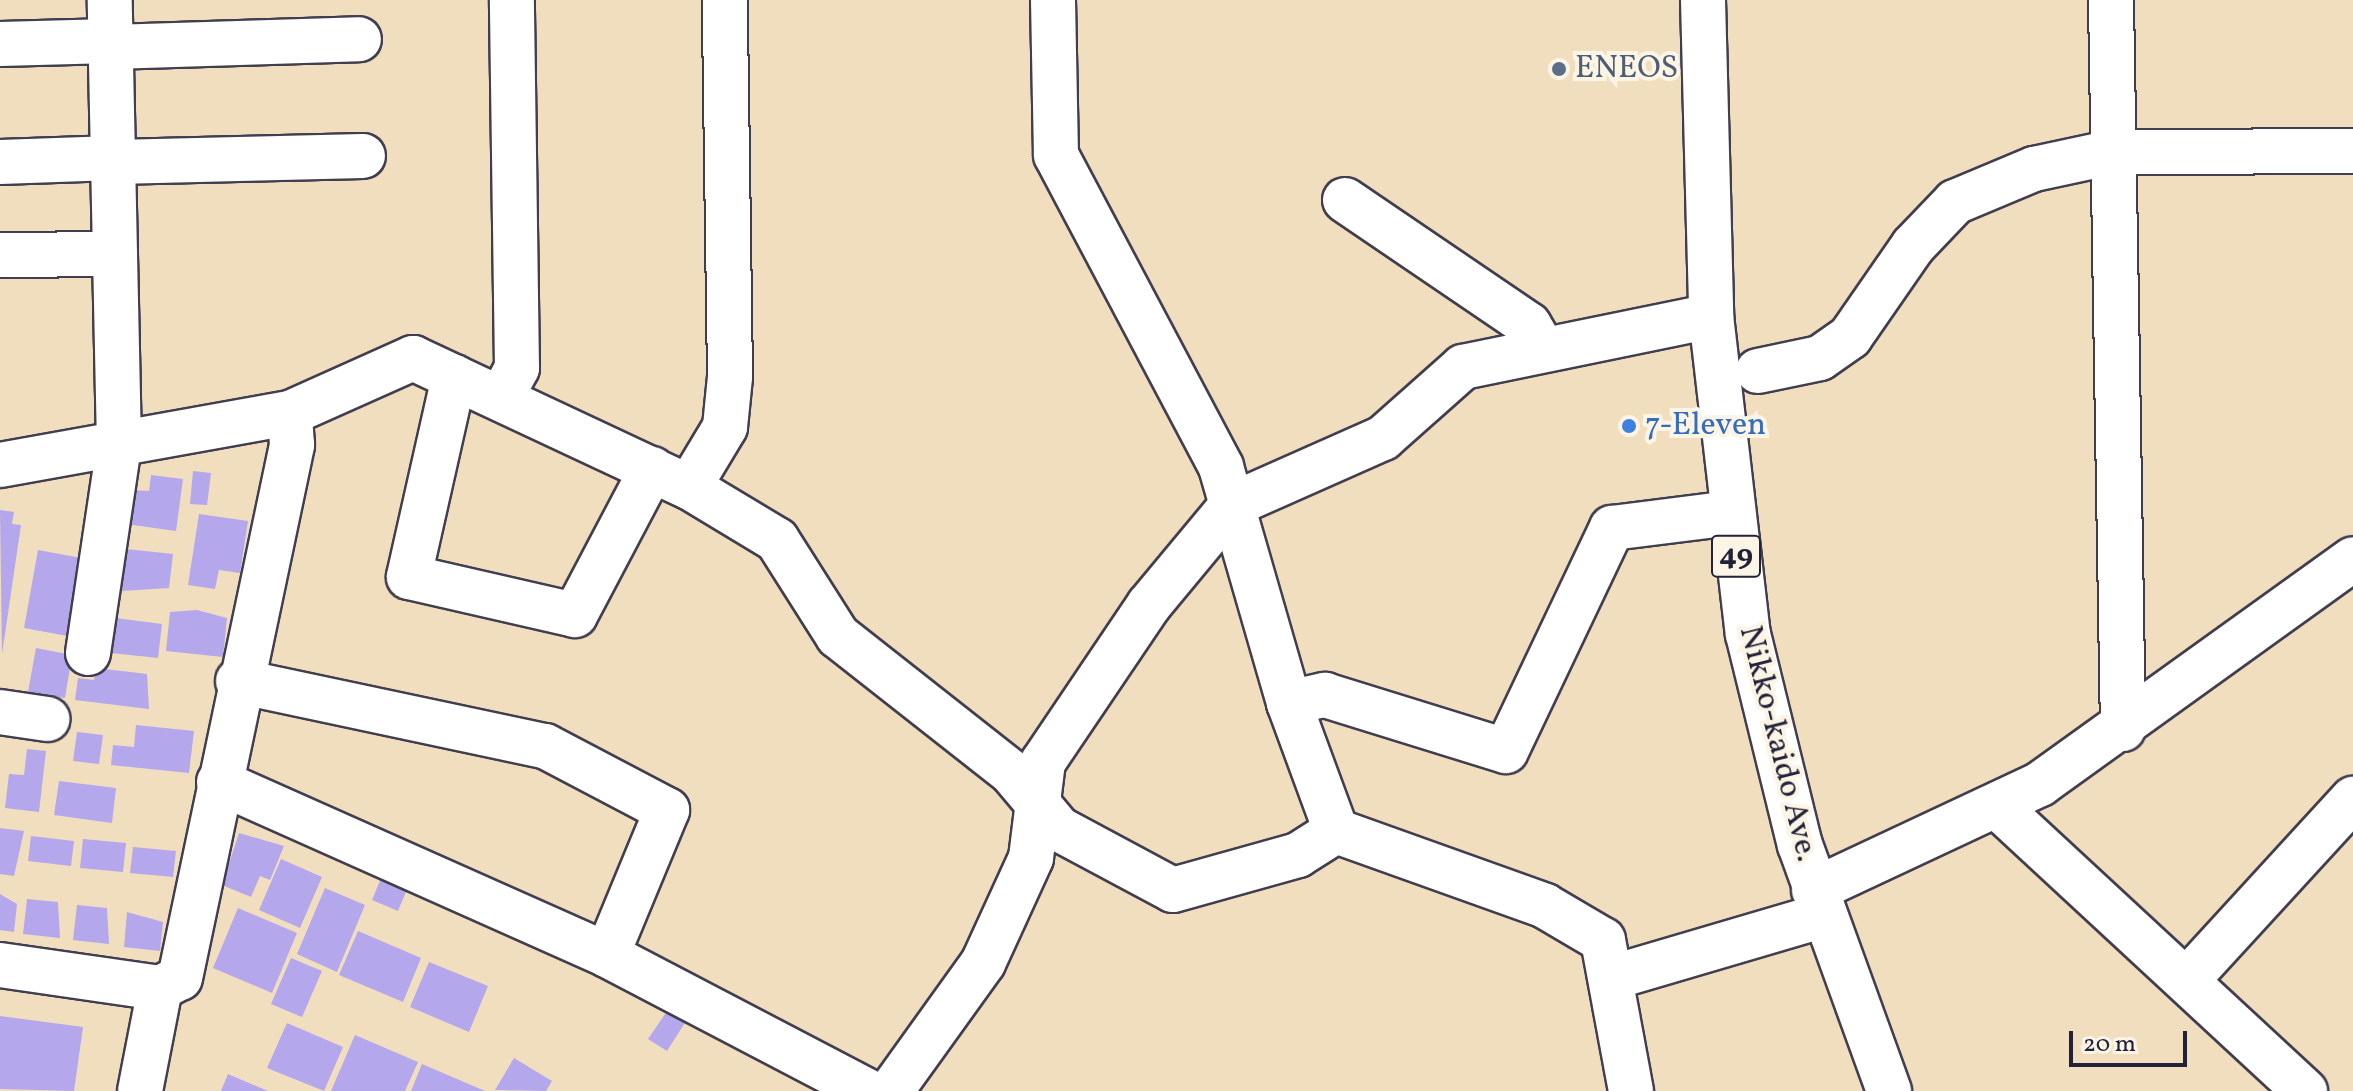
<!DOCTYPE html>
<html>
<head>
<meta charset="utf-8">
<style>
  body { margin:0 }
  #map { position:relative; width:2353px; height:1091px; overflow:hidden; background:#f1debe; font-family:Vollkorn,serif }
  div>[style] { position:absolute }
  .building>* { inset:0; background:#b4a7ec }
  .roads { filter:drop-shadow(2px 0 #413e4f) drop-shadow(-2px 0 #413e4f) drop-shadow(0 2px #413e4f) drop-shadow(0 -2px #413e4f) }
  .minor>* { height:44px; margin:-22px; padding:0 22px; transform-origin:22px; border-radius:22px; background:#fff }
  .major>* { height:44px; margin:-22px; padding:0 22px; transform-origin:22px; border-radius:22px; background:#fff }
  .dots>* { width:22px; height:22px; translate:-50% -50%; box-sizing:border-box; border:4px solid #fcf5e5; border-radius:50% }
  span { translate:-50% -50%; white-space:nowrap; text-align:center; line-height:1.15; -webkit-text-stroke:8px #fcf5e5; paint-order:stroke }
  .shield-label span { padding:2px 6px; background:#fcf5e5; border:2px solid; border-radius:6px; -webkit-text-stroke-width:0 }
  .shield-label { font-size:30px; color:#22223b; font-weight:700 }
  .service-label { font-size:32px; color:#4e5e75 }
  .left { translate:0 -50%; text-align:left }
  .shop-label { font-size:32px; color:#366cbe }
  .street-label { font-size:32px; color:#22223b }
  .scale { position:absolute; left:2069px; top:1031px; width:118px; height:36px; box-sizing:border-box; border:4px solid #22223b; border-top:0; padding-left:10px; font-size:24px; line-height:28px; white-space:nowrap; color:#22223b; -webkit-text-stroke:6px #fcf5e5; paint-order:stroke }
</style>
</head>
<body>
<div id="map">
  <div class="building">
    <div style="clip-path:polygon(193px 471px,211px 473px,207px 505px,190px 504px)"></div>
    <div style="clip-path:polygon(151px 475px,183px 479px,176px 531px,126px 524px,131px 490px,149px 491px)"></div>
    <div style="clip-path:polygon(0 510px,14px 512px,12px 524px,21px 525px,2px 654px)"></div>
    <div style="clip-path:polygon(199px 514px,248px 521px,240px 573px,219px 570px,215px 589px,188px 585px)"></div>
    <div style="clip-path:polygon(126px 549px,173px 554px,169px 588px,121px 591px)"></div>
    <div style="clip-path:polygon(38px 550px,87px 559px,73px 637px,24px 628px)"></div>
    <div style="clip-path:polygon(197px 610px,227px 618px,223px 657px,166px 651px,170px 612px)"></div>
    <div style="clip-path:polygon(115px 618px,162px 624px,158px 658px,111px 653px)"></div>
    <div style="clip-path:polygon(36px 648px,72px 655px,65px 698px,28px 692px)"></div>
    <div style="clip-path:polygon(96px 668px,147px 674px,149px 709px,75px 700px,78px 678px,94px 680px)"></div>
    <div style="clip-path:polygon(136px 725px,194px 731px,189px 773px,111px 765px,113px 745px,134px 747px)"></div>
    <div style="clip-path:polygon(77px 732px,103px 735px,99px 764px,73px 761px)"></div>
    <div style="clip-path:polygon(27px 749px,46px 751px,39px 812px,5px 808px,9px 774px,24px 775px)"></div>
    <div style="clip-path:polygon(59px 781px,116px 788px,112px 823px,54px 815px)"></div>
    <div style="clip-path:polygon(0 828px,24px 831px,14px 876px,0 874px)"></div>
    <div style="clip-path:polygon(239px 833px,284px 846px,270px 880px,260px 876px,251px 897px,222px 885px)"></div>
    <div style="clip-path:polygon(31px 836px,74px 841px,71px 866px,28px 861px)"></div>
    <div style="clip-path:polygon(83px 839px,126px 843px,123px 872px,80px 868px)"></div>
    <div style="clip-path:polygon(133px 847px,176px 851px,173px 877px,130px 873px)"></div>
    <div style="clip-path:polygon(281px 859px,322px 877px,300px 928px,259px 910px)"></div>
    <div style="clip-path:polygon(384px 871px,410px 882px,398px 911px,372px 900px)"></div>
    <div style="clip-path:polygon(325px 888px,365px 905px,337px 972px,297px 954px)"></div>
    <div style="clip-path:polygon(0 894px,17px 904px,14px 932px,0 930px)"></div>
    <div style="clip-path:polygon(27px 899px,58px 902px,60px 938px,23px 934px)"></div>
    <div style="clip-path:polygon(77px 905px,107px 908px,109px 944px,73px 940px)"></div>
    <div style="clip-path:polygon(238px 908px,297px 933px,272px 993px,213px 968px)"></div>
    <div style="clip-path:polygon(127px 912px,163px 922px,160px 951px,124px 947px)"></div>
    <div style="clip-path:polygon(358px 931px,421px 958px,403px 1002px,339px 975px)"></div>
    <div style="clip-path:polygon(291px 958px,322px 971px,302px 1017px,271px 1004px)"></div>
    <div style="clip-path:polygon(429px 962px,488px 986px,469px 1032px,410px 1007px)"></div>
    <div style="clip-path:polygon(670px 1007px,688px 1018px,667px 1051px,648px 1039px)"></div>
    <div style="clip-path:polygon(0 1016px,83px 1027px,74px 1091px,0 1089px)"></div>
    <div style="clip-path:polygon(287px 1023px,343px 1047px,324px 1091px,267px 1068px)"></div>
    <div style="clip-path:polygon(355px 1035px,418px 1062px,405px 1091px,331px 1091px)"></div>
    <div style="clip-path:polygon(514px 1058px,552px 1081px,546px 1091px,495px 1090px)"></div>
    <div style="clip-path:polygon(422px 1064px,485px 1091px,411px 1091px)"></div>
    <div style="clip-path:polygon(228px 1074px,268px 1091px,221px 1091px)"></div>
  </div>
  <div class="roads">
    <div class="minor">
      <div style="left:1053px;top:0;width:155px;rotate:88.9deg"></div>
      <div style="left:1056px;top:155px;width:353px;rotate:62.1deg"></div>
      <div style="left:1221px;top:467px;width:246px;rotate:73.9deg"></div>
      <div style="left:1289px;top:703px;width:136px;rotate:69.8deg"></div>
      <div style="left:1336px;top:831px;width:222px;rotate:19.7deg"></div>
      <div style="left:1545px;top:906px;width:67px;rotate:30.4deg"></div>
      <div style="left:1603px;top:940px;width:154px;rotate:79.5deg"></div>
      <div style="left:2111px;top:0;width:729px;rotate:89.06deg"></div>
      <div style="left:0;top:44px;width:111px;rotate:-1.5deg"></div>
      <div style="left:111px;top:47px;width:248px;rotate:-1.8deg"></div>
      <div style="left:0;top:162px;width:114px;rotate:-2deg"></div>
      <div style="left:115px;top:162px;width:248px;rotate:-1.4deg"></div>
      <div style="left:1345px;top:200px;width:222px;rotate:34.2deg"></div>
      <div style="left:1529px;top:325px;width:28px;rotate:60deg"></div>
      <div style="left:0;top:255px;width:115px;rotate:-0.5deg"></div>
      <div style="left:1758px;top:371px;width:63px;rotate:-11.8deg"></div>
      <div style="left:1820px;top:358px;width:37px;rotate:-35deg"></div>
      <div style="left:1850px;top:337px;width:111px;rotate:-55.3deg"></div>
      <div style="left:1913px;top:246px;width:61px;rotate:-46.3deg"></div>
      <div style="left:1955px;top:202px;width:86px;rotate:-22.7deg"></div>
      <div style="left:2034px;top:169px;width:81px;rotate:-12.1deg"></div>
      <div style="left:2113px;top:152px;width:240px;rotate:-0.2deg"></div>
      <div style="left:454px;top:377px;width:205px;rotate:102.7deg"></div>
      <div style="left:409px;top:577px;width:170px;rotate:12.9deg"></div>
      <div style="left:575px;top:615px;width:165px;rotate:-62.2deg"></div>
      <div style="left:501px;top:398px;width:34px;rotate:-62deg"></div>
      <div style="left:517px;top:368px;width:368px;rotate:-90.8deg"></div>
      <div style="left:0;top:465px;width:295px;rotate:-10.2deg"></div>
      <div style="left:290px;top:413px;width:135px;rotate:-24.1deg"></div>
      <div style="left:413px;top:358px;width:305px;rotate:25.1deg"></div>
      <div style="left:689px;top:487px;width:103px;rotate:31.1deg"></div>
      <div style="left:777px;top:540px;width:114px;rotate:57.6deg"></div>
      <div style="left:838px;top:636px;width:221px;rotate:38.2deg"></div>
      <div style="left:1012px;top:773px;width:73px;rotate:50deg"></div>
      <div style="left:1059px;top:829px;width:129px;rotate:28.2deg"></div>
      <div style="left:1173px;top:890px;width:130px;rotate:-15.6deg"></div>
      <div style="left:1298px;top:855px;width:45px;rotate:-32.3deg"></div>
      <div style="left:689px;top:487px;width:70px;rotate:-59deg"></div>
      <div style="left:725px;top:427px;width:50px;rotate:-84.3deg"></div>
      <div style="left:730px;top:377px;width:377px;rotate:-90.8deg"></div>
      <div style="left:88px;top:653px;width:210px;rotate:-81.5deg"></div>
      <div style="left:119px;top:445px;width:445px;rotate:-91.2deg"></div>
      <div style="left:238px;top:681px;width:314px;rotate:12deg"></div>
      <div style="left:545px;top:746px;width:138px;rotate:27.7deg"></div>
      <div style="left:667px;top:810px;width:157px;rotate:112.5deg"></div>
      <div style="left:1289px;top:703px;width:37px;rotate:-13deg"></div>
      <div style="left:1325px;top:695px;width:189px;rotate:17.2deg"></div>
      <div style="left:1506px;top:751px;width:247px;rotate:-64.6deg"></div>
      <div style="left:1612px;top:528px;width:119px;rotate:-7.2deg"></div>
      <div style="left:0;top:712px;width:48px;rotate:8.5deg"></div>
      <div style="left:219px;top:782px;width:425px;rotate:24deg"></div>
      <div style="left:607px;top:955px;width:293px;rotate:27.6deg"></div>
      <div style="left:1997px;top:806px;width:420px;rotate:42.8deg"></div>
      <div style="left:1814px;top:890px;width:250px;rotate:-25.1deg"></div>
      <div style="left:2040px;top:784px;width:385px;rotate:-35.7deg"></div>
      <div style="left:0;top:965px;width:162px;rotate:8.2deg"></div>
      <div style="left:160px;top:988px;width:22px;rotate:-27deg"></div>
      <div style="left:180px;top:978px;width:545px;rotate:-78.13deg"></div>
      <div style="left:292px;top:445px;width:32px;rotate:-94deg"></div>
      <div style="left:1614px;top:977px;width:219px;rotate:-16.4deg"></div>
      <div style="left:2187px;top:980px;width:246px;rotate:-47.5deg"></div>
      <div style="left:140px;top:1091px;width:105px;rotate:-79deg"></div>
      <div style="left:891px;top:1091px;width:158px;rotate:-54.3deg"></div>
      <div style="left:983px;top:963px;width:115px;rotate:-65.4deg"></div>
      <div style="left:1031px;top:858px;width:97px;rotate:-82.9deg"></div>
      <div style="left:1043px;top:762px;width:189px;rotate:-56deg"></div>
      <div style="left:1149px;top:605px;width:130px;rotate:-50.3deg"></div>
      <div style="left:1232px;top:505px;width:165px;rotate:-23.9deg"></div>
      <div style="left:1383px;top:438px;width:107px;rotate:-41.6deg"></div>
      <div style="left:1463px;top:367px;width:253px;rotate:-11.6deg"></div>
    </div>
    <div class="major">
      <div style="left:1703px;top:0;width:316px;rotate:88.5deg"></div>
      <div style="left:1711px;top:316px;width:320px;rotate:83.4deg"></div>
      <div style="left:1748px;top:634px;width:217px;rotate:76.2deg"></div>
      <div style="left:1800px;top:845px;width:262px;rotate:70.1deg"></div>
    </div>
  </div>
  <div class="dots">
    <div style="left:1559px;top:69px;background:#5c6f8a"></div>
    <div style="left:1629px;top:426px;background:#3f7fe0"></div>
  </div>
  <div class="shield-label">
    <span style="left:1736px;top:556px">49</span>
  </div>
  <div class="service-label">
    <span class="left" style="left:1575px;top:69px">ENEOS</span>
  </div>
  <div class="shop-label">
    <span class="left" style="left:1645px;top:426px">7-Eleven</span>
  </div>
  <div class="street-label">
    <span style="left:1777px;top:744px;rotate:76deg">Nikko-kaido Ave.</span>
  </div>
  <div class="scale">20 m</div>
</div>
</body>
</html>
